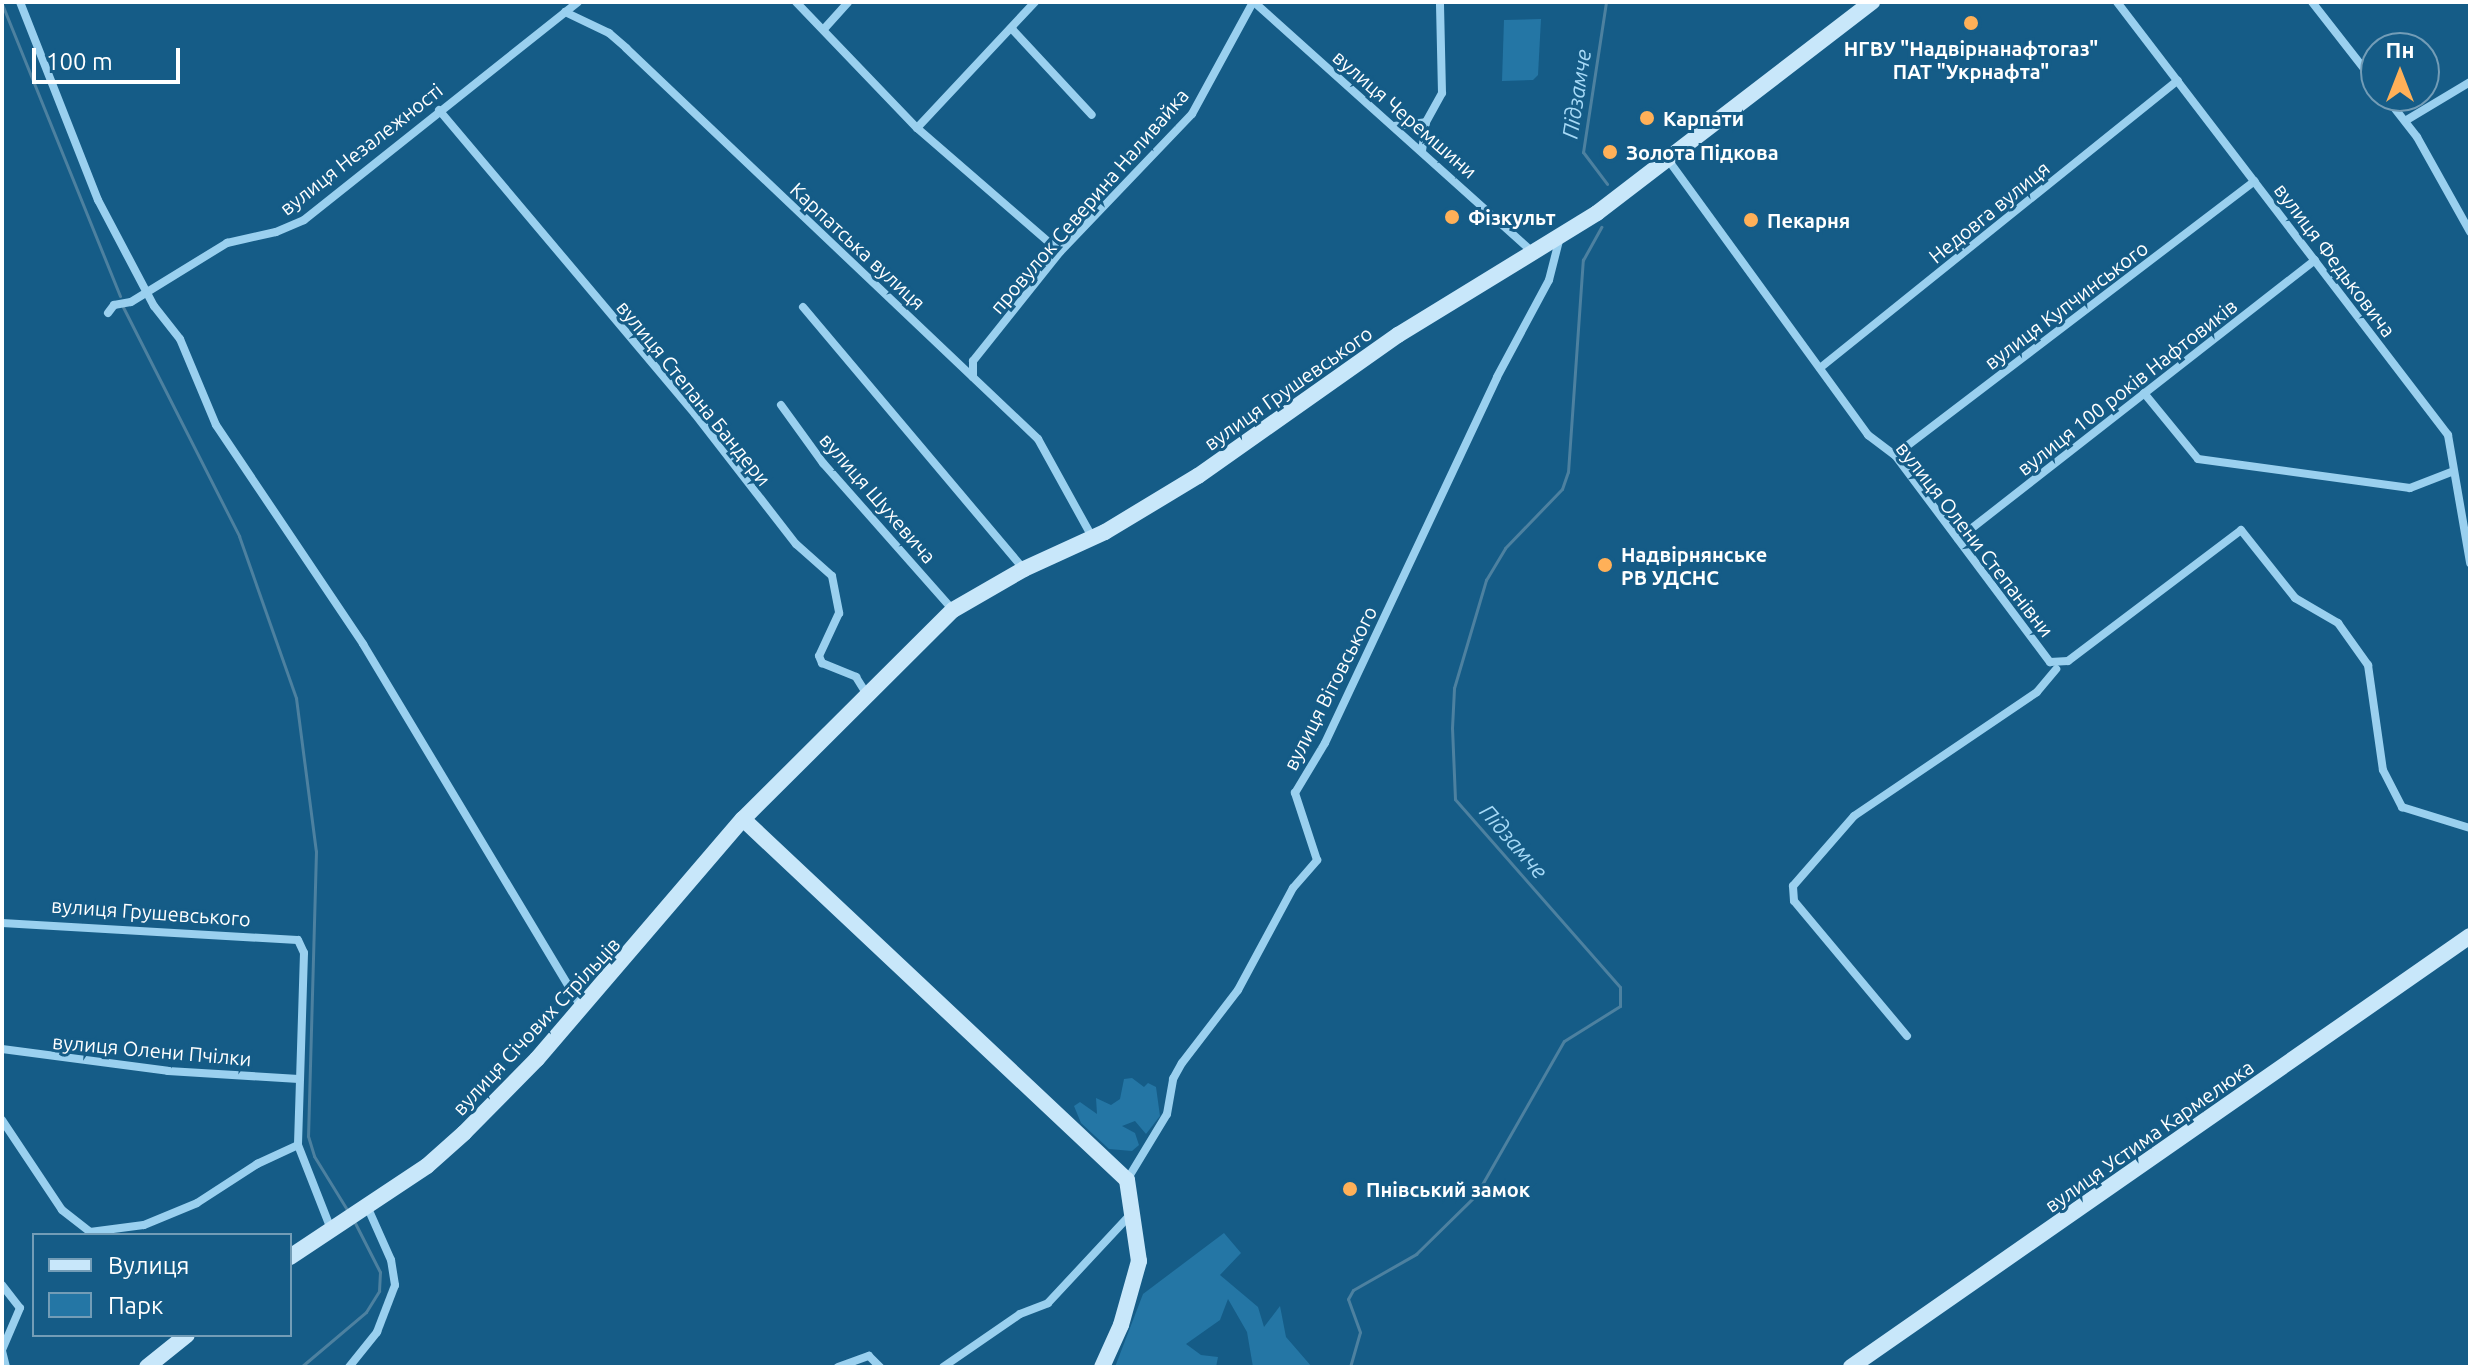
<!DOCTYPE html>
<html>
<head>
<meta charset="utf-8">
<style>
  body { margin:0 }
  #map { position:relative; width:2472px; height:1369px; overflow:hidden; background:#155c87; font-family:Ubuntu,sans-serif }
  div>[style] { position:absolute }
  .green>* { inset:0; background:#2476a5 }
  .stream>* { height:3px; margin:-1.5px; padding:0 1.5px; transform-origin:1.5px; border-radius:1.5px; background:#4d81a0 }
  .street>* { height:8px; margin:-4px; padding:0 4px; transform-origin:4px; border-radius:4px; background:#9ad0ef }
  .secondary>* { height:16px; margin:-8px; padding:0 8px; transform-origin:8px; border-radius:8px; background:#c8e7fa }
  .dots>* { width:22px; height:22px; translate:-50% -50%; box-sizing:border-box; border:4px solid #155c87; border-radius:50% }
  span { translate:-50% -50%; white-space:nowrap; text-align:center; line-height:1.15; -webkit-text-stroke:6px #155c87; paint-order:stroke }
  .poi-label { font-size:20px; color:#fff; font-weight:700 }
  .left { translate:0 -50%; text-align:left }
  .street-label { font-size:20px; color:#fff }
  .water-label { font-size:22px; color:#a6d9f6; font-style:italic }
  .frame { position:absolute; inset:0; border:4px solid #fff; pointer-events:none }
  .legend { position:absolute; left:32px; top:1233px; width:260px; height:104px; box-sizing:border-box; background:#155c87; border:2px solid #739db7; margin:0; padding:10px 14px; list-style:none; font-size:24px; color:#fff }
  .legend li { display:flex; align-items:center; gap:16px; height:40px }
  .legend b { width:40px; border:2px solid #739db7 }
  .north { position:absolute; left:2360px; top:32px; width:80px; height:80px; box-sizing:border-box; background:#155c87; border:2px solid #739db7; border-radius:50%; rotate:0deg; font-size:22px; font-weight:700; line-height:32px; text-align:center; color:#fff }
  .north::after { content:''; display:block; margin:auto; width:28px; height:36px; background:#ffb058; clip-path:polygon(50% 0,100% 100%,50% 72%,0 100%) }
  .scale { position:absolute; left:32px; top:48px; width:148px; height:36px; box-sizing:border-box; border:4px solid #fff; border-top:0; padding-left:10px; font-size:24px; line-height:28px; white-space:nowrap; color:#fff; -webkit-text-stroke:6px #155c87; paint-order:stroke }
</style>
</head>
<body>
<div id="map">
  <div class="green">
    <div style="clip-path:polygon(1541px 19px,1538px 75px,1533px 80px,1502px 81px,1504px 20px)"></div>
    <div style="clip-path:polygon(1132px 1078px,1144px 1087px,1148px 1083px,1156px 1087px,1160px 1116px,1146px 1134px,1135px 1121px,1122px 1126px,1135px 1133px,1139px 1145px,1132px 1151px,1109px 1149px,1081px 1123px,1074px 1106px,1080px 1102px,1097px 1114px,1096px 1098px,1111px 1105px,1120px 1099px,1124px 1079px)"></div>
    <div style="clip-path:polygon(1224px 1233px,1241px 1253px,1220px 1275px,1258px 1307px,1264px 1327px,1280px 1306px,1286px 1337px,1312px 1367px,1253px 1367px,1247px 1332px,1228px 1299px,1220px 1320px,1186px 1344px,1201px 1355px,1218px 1357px,1216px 1367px,1115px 1367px,1143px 1294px)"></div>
  </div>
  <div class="stream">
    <div style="left:1606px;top:2px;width:152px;rotate:98.7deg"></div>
    <div style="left:1583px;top:152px;width:40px;rotate:53deg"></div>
    <div style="left:2px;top:4px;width:315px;rotate:68deg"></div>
    <div style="left:123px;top:307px;width:257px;rotate:63.1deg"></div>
    <div style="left:239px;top:536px;width:172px;rotate:70.6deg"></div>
    <div style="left:296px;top:698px;width:154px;rotate:82.6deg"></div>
    <div style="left:316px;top:851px;width:285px;rotate:91.6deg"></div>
    <div style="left:308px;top:1136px;width:21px;rotate:73deg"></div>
    <div style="left:314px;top:1156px;width:67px;rotate:58.4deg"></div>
    <div style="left:301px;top:1367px;width:85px;rotate:-40.2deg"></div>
    <div style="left:366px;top:1312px;width:25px;rotate:-58deg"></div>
    <div style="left:379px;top:1291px;width:19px;rotate:-87deg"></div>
    <div style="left:380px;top:1272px;width:55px;rotate:-117deg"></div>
    <div style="left:1350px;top:1367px;width:36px;rotate:-74deg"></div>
    <div style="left:1360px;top:1332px;width:35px;rotate:-110deg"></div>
    <div style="left:1348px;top:1299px;width:10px;rotate:-61deg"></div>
    <div style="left:1353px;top:1290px;width:73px;rotate:-29.7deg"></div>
    <div style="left:1416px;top:1254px;width:84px;rotate:-44.5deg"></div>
    <div style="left:1476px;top:1195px;width:177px;rotate:-60.3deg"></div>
    <div style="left:1564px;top:1041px;width:66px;rotate:-32deg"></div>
    <div style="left:1620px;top:1006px;width:19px;rotate:-90deg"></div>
    <div style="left:1620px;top:987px;width:250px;rotate:-131.3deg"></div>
    <div style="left:1455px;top:799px;width:71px;rotate:-92.4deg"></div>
    <div style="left:1452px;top:728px;width:40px;rotate:-87.1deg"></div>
    <div style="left:1454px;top:688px;width:113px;rotate:-73.5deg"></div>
    <div style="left:1486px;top:580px;width:37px;rotate:-59deg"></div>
    <div style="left:1505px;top:548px;width:82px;rotate:-46deg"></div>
    <div style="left:1562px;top:489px;width:18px;rotate:-71deg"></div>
    <div style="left:1568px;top:472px;width:213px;rotate:-86deg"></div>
    <div style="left:1583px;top:260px;width:38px;rotate:-61deg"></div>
  </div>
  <div class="street">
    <div style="left:20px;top:2px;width:213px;rotate:68.5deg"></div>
    <div style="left:98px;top:200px;width:120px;rotate:62.2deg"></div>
    <div style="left:154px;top:306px;width:42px;rotate:51.8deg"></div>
    <div style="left:180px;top:339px;width:93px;rotate:67.3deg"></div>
    <div style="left:216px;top:425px;width:264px;rotate:56.1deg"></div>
    <div style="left:363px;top:644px;width:426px;rotate:59deg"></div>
    <div style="left:796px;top:2px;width:175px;rotate:46.2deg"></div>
    <div style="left:917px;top:128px;width:189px;rotate:40.9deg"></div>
    <div style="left:1254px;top:2px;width:375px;rotate:41.9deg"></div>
    <div style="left:2117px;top:2px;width:545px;rotate:52.6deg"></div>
    <div style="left:2448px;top:435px;width:130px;rotate:80.2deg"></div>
    <div style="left:2312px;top:2px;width:104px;rotate:52deg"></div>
    <div style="left:565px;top:12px;width:49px;rotate:25.5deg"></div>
    <div style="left:609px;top:33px;width:23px;rotate:41deg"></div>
    <div style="left:626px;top:48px;width:568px;rotate:43.5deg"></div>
    <div style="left:1038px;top:439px;width:112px;rotate:61.1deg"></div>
    <div style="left:824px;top:29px;width:36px;rotate:-48deg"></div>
    <div style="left:1012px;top:29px;width:117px;rotate:47.1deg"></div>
    <div style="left:2385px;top:96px;width:52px;rotate:52deg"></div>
    <div style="left:2417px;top:137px;width:109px;rotate:60.8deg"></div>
    <div style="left:439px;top:110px;width:397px;rotate:49.9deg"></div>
    <div style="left:695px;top:414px;width:165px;rotate:52.2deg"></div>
    <div style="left:796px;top:544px;width:48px;rotate:41.6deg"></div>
    <div style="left:832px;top:576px;width:38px;rotate:79deg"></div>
    <div style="left:839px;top:613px;width:47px;rotate:114.9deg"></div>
    <div style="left:819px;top:656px;width:8px;rotate:67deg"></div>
    <div style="left:822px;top:663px;width:37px;rotate:22deg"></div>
    <div style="left:856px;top:677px;width:19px;rotate:58deg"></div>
    <div style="left:2405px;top:121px;width:76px;rotate:-31deg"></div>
    <div style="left:1394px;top:126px;width:32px;rotate:-7deg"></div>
    <div style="left:1426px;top:122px;width:33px;rotate:-61deg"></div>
    <div style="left:1442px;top:93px;width:91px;rotate:-91.3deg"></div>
    <div style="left:917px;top:128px;width:173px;rotate:-46.9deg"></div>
    <div style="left:1422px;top:151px;width:29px;rotate:-82deg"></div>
    <div style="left:1669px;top:161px;width:339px;rotate:54deg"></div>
    <div style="left:1868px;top:435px;width:34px;rotate:37deg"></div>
    <div style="left:1895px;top:455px;width:259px;rotate:53.2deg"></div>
    <div style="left:2050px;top:662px;width:18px;rotate:-3deg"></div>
    <div style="left:2068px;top:661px;width:217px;rotate:-37.1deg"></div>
    <div style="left:2241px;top:530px;width:87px;rotate:51.5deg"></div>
    <div style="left:2295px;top:598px;width:50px;rotate:30.2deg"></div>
    <div style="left:2338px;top:623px;width:52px;rotate:54.5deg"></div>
    <div style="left:2368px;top:665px;width:106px;rotate:81.9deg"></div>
    <div style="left:2383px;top:770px;width:42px;rotate:62.8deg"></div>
    <div style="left:2402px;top:807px;width:71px;rotate:17.2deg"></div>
    <div style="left:803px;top:307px;width:343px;rotate:49.9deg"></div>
    <div style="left:108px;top:313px;width:10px;rotate:-53deg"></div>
    <div style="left:114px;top:305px;width:17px;rotate:-10deg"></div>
    <div style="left:131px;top:302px;width:113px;rotate:-31.6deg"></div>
    <div style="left:227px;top:243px;width:50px;rotate:-12.7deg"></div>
    <div style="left:276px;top:232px;width:30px;rotate:-23deg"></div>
    <div style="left:304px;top:220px;width:350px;rotate:-38.5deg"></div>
    <div style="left:1820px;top:368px;width:459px;rotate:-38.8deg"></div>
    <div style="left:973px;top:377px;width:16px;rotate:-90deg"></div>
    <div style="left:973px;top:361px;width:139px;rotate:-51.4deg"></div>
    <div style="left:1060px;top:252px;width:191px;rotate:-46.3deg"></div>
    <div style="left:1192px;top:114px;width:128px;rotate:-61.4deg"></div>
    <div style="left:2144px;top:393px;width:85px;rotate:50.7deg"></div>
    <div style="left:2198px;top:459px;width:214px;rotate:7.8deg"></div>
    <div style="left:2410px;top:488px;width:47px;rotate:-21.1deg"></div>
    <div style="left:781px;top:405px;width:72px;rotate:54.1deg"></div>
    <div style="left:823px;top:463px;width:196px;rotate:48.5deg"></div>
    <div style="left:1895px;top:455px;width:452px;rotate:-37.3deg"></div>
    <div style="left:1958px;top:539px;width:453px;rotate:-38deg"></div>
    <div style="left:2px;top:923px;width:296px;rotate:3.3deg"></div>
    <div style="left:298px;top:940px;width:14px;rotate:65deg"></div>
    <div style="left:304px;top:953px;width:192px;rotate:91.8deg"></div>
    <div style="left:298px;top:1145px;width:90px;rotate:68.6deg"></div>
    <div style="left:1907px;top:1036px;width:176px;rotate:-129.9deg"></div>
    <div style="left:1794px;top:901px;width:15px;rotate:-94deg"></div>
    <div style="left:1793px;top:886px;width:93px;rotate:-48.9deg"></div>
    <div style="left:1854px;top:816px;width:221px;rotate:-34.1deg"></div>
    <div style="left:2037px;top:692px;width:30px;rotate:-50deg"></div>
    <div style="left:2px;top:1049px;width:167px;rotate:7.5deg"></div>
    <div style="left:168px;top:1071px;width:131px;rotate:3.5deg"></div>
    <div style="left:2px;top:1120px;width:108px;rotate:56.3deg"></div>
    <div style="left:62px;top:1210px;width:36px;rotate:38deg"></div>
    <div style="left:90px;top:1232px;width:54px;rotate:-7.4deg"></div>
    <div style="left:144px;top:1225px;width:57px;rotate:-22.5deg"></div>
    <div style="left:197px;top:1203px;width:72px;rotate:-33deg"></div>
    <div style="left:257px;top:1164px;width:45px;rotate:-24.9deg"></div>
    <div style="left:1127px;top:1180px;width:77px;rotate:-58.8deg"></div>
    <div style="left:1167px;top:1114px;width:36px;rotate:-80deg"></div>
    <div style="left:1173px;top:1079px;width:18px;rotate:-61deg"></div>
    <div style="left:1182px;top:1063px;width:92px;rotate:-52.5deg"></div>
    <div style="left:1238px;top:990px;width:116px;rotate:-61.7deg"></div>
    <div style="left:1293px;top:888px;width:37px;rotate:-49deg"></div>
    <div style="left:1317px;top:860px;width:71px;rotate:-108.2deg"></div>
    <div style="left:1295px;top:793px;width:58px;rotate:-59deg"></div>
    <div style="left:1325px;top:743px;width:404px;rotate:-64.8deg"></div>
    <div style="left:1497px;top:377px;width:110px;rotate:-61.8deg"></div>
    <div style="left:1549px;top:280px;width:44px;rotate:-75.7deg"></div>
    <div style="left:2px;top:1285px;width:29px;rotate:52deg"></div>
    <div style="left:20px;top:1308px;width:46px;rotate:113.2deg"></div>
    <div style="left:2px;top:1351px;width:16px;rotate:76deg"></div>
    <div style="left:349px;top:1367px;width:45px;rotate:-51.3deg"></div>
    <div style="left:377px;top:1332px;width:50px;rotate:-69deg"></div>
    <div style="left:395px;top:1285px;width:25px;rotate:-99deg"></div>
    <div style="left:391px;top:1260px;width:59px;rotate:-114deg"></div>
    <div style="left:838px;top:1367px;width:33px;rotate:-20deg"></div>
    <div style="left:869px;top:1356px;width:16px;rotate:45deg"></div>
    <div style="left:943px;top:1367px;width:93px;rotate:-34.5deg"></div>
    <div style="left:1020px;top:1314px;width:30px;rotate:-21deg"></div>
    <div style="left:1048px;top:1303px;width:122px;rotate:-47deg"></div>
  </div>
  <div class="secondary">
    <div style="left:743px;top:819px;width:527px;rotate:43.23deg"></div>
    <div style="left:1127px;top:1180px;width:82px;rotate:81.6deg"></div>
    <div style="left:1139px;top:1261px;width:66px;rotate:105.7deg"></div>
    <div style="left:1121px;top:1325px;width:46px;rotate:114.3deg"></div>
    <div style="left:290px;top:1257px;width:164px;rotate:-33.6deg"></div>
    <div style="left:427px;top:1166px;width:50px;rotate:-41.7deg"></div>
    <div style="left:464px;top:1133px;width:104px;rotate:-45.4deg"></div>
    <div style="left:537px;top:1059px;width:316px;rotate:-49.4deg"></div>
    <div style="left:743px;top:819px;width:296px;rotate:-44.9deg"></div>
    <div style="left:953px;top:610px;width:82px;rotate:-30deg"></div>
    <div style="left:1024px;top:569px;width:89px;rotate:-24.6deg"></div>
    <div style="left:1105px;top:532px;width:109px;rotate:-31.1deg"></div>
    <div style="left:1198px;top:476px;width:245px;rotate:-35.2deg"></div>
    <div style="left:1398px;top:335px;width:233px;rotate:-31.5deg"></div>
    <div style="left:1597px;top:213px;width:347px;rotate:-37.5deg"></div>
    <div style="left:147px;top:1367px;width:51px;rotate:-38.7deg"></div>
    <div style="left:1851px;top:1367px;width:754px;rotate:-34.85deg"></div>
  </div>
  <div class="dots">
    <div style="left:1971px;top:23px;background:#ffb058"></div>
    <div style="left:1647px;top:118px;background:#ffb058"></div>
    <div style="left:1610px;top:152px;background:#ffb058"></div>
    <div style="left:1452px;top:217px;background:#ffb058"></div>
    <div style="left:1751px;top:220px;background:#ffb058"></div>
    <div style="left:1605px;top:565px;background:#ffb058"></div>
    <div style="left:1350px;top:1189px;background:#ffb058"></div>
  </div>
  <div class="poi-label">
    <span style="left:1971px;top:60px">НГВУ "Надвірнанафтогаз"<br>ПАТ "Укрнафта"</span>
    <span class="left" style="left:1663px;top:118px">Карпати</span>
    <span class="left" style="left:1626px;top:152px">Золота Підкова</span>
    <span class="left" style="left:1468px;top:217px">Фізкульт</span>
    <span class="left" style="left:1767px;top:220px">Пекарня</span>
    <span class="left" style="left:1621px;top:566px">Надвірнянське<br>РВ УДСНС</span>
    <span class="left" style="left:1366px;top:1189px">Пнівський замок</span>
  </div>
  <div class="street-label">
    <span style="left:1405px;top:114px;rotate:41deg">вулиця Черемшини</span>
    <span style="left:361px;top:149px;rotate:-38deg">вулиця Незалежності</span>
    <span style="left:1089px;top:201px;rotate:-49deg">провулок Северина Наливайка</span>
    <span style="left:1989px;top:212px;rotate:-39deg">Недовга вулиця</span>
    <span style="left:858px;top:246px;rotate:43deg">Карпатська вулиця</span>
    <span style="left:2335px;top:260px;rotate:53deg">вулиця Федьковича</span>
    <span style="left:2066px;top:305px;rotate:-37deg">вулиця Купчинського</span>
    <span style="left:2127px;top:387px;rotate:-38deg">вулиця 100 років Нафтовиків</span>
    <span style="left:1288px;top:388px;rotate:-35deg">вулиця Грушевського</span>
    <span style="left:694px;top:393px;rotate:51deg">вулиця Степана Бандери</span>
    <span style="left:878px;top:498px;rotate:49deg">вулиця Шухевича</span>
    <span style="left:1975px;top:539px;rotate:52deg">вулиця Олени Степанівни</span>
    <span style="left:1330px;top:688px;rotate:-63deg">вулиця Вітовського</span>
    <span style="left:151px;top:912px;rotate:4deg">вулиця Грушевського</span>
    <span style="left:536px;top:1026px;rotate:-47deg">вулиця Січових Стрільців</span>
    <span style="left:152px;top:1050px;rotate:5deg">вулиця Олени Пчілки</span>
    <span style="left:2149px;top:1136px;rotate:-35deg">вулиця Устима Кармелюка</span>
  </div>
  <div class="water-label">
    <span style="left:1576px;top:94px;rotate:-81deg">Підзамче</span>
    <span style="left:1514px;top:841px;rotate:49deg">Підзамче</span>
  </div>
  <div class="frame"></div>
  <ul class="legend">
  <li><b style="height:10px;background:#c8e7fa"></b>Вулиця</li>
  <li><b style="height:22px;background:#2476a5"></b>Парк</li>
  </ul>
  <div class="north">Пн</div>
  <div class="scale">100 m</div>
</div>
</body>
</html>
